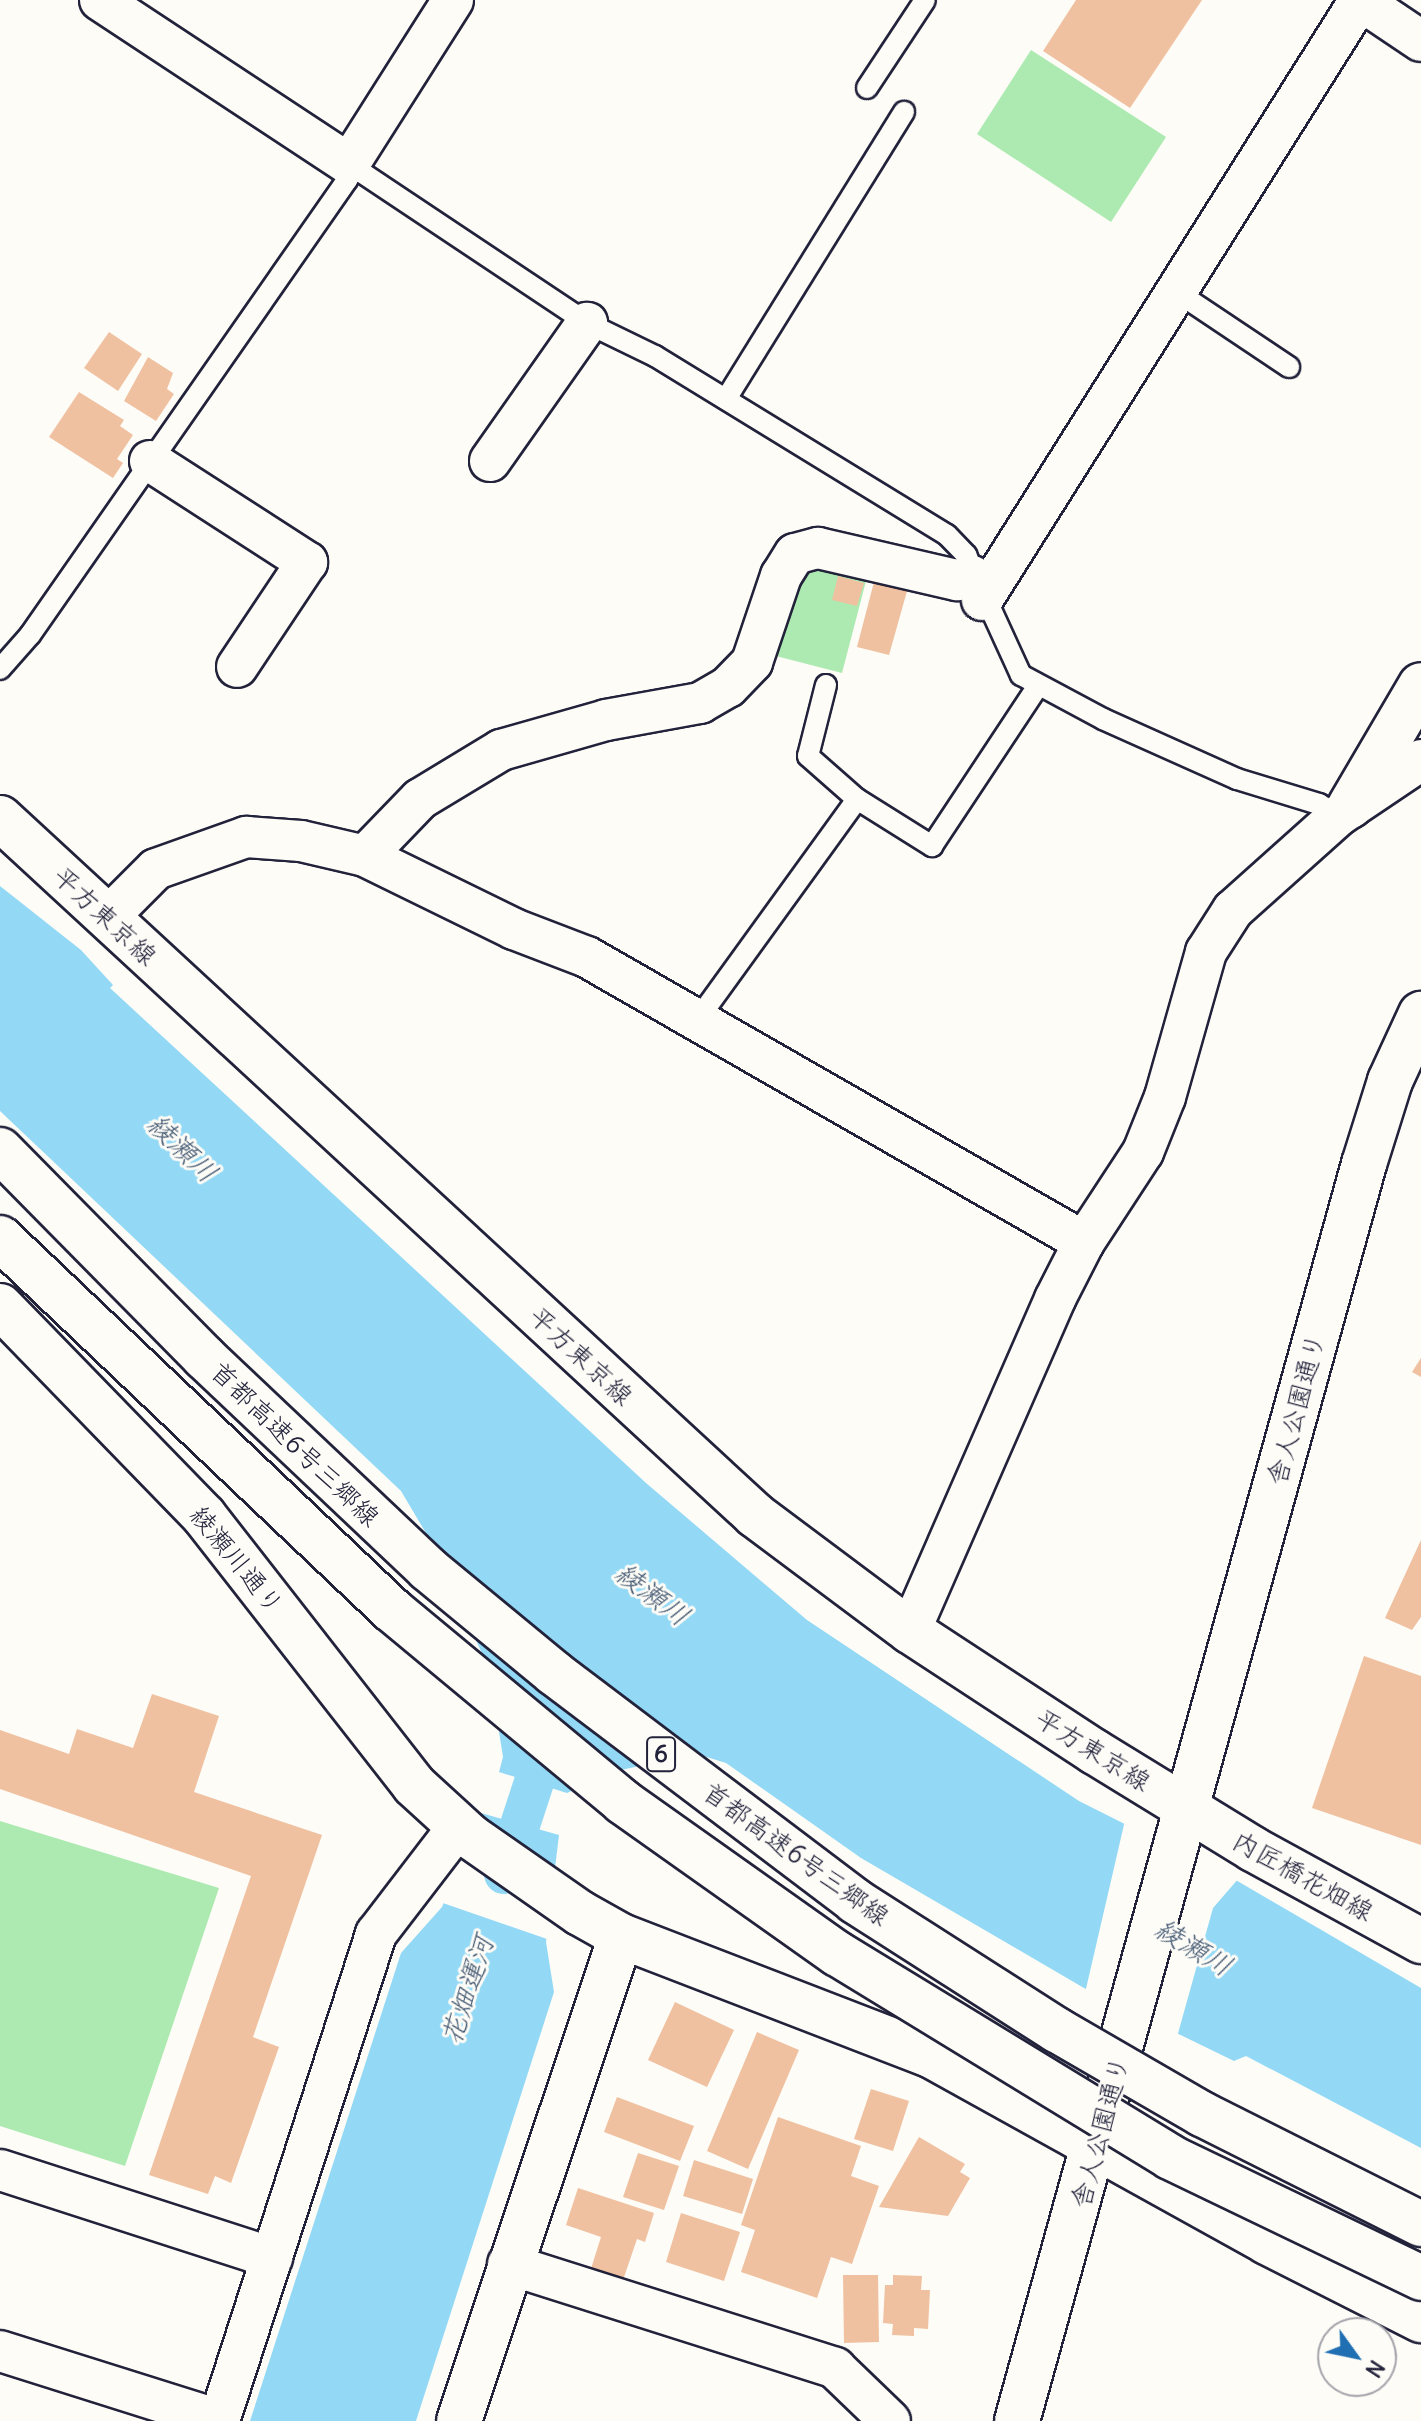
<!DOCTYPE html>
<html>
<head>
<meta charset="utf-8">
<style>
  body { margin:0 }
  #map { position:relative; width:1421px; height:2421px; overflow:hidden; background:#fdfcf7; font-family:Delius,"Klee One",sans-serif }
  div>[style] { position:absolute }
  .green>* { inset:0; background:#adeab1 }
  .water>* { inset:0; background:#93d9f5 }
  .pier>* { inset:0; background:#fdfcf7 }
  .canal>* { height:40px; margin:-20px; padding:0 20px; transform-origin:20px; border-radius:20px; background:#93d9f5 }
  .building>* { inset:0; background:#f0c1a0 }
  .roads { filter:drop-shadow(2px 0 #22223b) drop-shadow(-2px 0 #22223b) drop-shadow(0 2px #22223b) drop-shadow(0 -2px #22223b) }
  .lane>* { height:20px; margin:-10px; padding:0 10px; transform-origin:10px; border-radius:10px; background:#fdfcf7 }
  .street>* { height:40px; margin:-20px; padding:0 20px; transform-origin:20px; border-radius:20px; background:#fdfcf7 }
  .secondary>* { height:44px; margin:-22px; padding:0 22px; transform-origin:22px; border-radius:22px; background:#fdfcf7 }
  .bridges { filter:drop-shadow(2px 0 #22223b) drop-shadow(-2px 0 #22223b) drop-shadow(0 2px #22223b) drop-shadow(0 -2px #22223b) }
  .highway-bridge>* { height:44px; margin:-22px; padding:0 22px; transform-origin:22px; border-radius:22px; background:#fdfcf7 }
  span { translate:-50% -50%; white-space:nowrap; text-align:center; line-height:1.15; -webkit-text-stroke:6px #fdfcf7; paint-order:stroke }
  .shield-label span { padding:2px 6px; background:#fdfcf7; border:2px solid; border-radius:6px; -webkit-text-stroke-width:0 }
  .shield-label { font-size:24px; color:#22223b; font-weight:700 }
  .street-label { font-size:26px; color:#22223b }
  .water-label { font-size:28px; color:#445973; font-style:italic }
  .north { position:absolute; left:1317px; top:2317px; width:80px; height:80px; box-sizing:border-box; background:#fdfcf7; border:2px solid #a5a5ac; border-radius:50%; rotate:123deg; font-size:22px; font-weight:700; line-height:32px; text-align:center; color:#22223b }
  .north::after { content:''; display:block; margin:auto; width:28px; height:36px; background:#1f6fb2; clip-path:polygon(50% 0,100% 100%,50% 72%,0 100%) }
</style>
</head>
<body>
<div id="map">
  <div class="green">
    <div style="clip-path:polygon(1031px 50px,1166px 137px,1111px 222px,977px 134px)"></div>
    <div style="clip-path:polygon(806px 567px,866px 581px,842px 673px,772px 655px)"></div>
    <div style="clip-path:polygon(0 1821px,219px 1888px,125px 2166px,0 2126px)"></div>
  </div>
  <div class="water">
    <div style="clip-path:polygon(0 886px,81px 950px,113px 985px,110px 988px,646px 1483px,807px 1620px,1079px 1801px,1234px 1879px,1421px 1988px,1421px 2148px,1246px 2056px,1234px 2061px,1084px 1988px,861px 1858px,726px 1763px,697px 1754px,616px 1771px,567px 1793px,499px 1772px,503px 1757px,489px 1669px,433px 1545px,401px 1491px,0 1111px)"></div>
    <div style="clip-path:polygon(481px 1813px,559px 1835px,546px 1942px,554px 1992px,416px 2421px,250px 2421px,401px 1953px,442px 1907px)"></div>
  </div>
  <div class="pier">
    <div style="clip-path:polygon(1126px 1816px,1239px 1878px,1213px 1908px,1177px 2037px,1085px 1993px)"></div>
    <div style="clip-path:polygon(479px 1817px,557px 1870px,550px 1940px,440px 1902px)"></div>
  </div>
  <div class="canal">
    <div style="left:504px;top:1874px;width:148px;rotate:-71.9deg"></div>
  </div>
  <div class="building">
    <div style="clip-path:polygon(1076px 0,1202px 0,1130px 108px,1043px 51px)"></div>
    <div style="clip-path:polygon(109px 332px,142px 354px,118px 391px,84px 368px)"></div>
    <div style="clip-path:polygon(148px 357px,173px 373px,167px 389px,174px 394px,156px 421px,124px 401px)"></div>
    <div style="clip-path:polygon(79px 392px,124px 420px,120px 426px,133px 435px,117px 459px,123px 463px,113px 478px,49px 437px)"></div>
    <div style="clip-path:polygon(838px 576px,864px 583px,857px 606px,832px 600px)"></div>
    <div style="clip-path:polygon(874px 582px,907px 591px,889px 655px,857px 647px)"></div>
    <div style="clip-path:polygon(1421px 1358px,1421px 1377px,1412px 1372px)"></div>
    <div style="clip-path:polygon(1421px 1540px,1421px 1617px,1412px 1630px,1385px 1618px)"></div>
    <div style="clip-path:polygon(1364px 1656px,1421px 1676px,1421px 1845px,1312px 1808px)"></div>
    <div style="clip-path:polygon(152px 1694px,219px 1716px,194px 1792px,322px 1835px,253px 2037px,279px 2047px,231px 2183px,215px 2176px,208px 2194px,149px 2175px,251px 1876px,0 1789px,0 1730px,69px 1754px,77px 1729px,133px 1748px)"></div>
    <div style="clip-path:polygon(675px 2002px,734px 2030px,707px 2087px,648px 2060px)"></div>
    <div style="clip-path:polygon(757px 2032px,799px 2050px,748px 2169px,707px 2151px)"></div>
    <div style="clip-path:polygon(871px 2089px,909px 2101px,893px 2151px,854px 2139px)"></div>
    <div style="clip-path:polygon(617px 2097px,694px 2126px,680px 2161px,604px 2132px)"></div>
    <div style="clip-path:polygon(778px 2117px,861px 2146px,851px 2176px,879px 2186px,852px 2264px,831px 2257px,817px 2298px,741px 2272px,755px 2230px,741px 2225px)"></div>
    <div style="clip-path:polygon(919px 2137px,965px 2164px,960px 2172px,970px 2178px,948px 2216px,879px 2207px)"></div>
    <div style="clip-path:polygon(638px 2153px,679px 2166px,664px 2210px,623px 2197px)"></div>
    <div style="clip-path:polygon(694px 2160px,753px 2179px,742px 2214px,683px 2196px)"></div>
    <div style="clip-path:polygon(578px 2188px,654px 2213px,645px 2242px,637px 2239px,620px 2289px,588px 2278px,601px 2237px,566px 2225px)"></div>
    <div style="clip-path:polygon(681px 2213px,740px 2232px,724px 2281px,666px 2262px)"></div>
    <div style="clip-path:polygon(843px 2275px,878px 2275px,879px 2342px,844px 2343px)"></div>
    <div style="clip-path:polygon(893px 2275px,922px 2276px,921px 2290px,930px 2290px,928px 2329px,914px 2328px,914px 2336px,892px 2335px,893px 2324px,883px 2323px,885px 2285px,893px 2285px)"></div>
  </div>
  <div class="roads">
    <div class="lane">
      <div style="left:867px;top:88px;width:105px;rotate:-56.6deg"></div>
      <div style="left:1177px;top:292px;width:135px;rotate:33.8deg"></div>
      <div style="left:726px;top:399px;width:338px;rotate:-58.2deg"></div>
      <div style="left:0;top:669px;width:45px;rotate:-48.6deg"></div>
      <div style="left:30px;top:635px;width:555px;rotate:-55.13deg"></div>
      <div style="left:347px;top:180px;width:16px;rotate:-83deg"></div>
      <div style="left:349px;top:164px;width:286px;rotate:33.7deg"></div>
      <div style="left:587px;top:323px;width:76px;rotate:25.9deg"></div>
      <div style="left:655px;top:356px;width:342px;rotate:31.5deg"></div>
      <div style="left:947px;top:535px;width:28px;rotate:46deg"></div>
      <div style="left:966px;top:555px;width:132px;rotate:65.4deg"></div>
      <div style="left:1021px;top:675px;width:93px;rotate:28.2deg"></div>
      <div style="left:1103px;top:719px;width:147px;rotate:24.1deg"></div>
      <div style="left:1237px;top:779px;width:86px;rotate:17deg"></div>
      <div style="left:1319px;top:804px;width:22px;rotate:32deg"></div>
      <div style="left:826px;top:685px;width:73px;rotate:104.2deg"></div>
      <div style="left:808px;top:756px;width:65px;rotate:41.3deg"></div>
      <div style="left:698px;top:1019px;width:271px;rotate:-54.1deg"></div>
      <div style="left:857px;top:799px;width:89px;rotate:32.1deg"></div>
      <div style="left:932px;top:846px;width:192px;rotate:-56.5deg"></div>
    </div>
    <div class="street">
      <div style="left:100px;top:0;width:298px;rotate:33.4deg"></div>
      <div style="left:349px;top:164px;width:194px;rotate:-57.6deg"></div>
      <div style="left:1360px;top:0;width:73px;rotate:33.9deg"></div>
      <div style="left:150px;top:461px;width:187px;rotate:32.8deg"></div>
      <div style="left:307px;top:562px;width:126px;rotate:123.7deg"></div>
      <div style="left:490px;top:461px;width:169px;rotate:-54.9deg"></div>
      <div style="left:982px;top:600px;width:709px;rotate:-57.79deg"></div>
      <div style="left:365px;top:856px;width:79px;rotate:-46deg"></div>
      <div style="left:420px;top:799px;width:95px;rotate:-31.2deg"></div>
      <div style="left:501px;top:750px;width:109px;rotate:-15.9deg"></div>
      <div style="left:606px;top:720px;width:96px;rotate:-10.3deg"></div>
      <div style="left:700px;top:703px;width:32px;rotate:-30deg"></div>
      <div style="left:728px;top:687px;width:35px;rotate:-46deg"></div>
      <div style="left:752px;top:662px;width:91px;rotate:-71.4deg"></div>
      <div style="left:781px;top:576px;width:26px;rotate:-58deg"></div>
      <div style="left:795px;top:554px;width:24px;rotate:-15deg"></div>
      <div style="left:818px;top:548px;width:143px;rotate:13deg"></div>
      <div style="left:957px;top:580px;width:16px;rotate:-14deg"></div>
      <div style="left:107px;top:918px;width:69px;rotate:-45deg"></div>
      <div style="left:156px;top:869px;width:96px;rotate:-19.6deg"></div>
      <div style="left:246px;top:837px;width:55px;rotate:4.2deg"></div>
      <div style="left:301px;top:841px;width:66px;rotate:13.2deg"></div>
      <div style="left:365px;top:856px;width:166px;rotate:26.1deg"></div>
      <div style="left:514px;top:929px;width:78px;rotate:21deg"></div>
      <div style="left:587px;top:957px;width:573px;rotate:29.83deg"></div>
      <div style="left:910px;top:1631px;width:362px;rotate:-66.4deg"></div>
      <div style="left:1055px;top:1299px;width:64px;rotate:-63deg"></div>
      <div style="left:1084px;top:1242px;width:108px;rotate:-56.8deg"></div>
      <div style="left:1143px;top:1152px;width:59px;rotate:-68.2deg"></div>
      <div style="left:1165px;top:1097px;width:151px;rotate:-74.2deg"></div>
      <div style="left:1206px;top:952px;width:50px;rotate:-57.3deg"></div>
      <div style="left:1233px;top:910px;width:141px;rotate:-41.8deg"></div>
      <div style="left:1338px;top:816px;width:100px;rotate:-34deg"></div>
      <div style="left:0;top:2170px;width:286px;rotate:17.9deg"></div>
      <div style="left:508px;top:2264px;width:343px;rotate:17.6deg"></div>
      <div style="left:835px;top:2368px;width:76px;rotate:43.9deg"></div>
      <div style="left:0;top:2351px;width:230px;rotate:17.5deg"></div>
      <div style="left:219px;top:2421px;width:512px;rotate:-72.13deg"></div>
      <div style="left:376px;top:1934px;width:135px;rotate:-52.5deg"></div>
    </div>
    <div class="secondary">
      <div style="left:1350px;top:806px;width:140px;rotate:-59.6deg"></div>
      <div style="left:0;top:818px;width:1028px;rotate:42.71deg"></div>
      <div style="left:755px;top:1515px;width:194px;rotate:36.8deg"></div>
      <div style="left:910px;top:1631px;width:221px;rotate:33.2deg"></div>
      <div style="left:1095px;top:1752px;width:185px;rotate:31.5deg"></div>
      <div style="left:1253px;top:1849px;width:192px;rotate:28.7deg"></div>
      <div style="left:0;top:1306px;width:293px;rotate:45.8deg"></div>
      <div style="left:204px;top:1516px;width:341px;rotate:52deg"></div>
      <div style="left:414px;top:1785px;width:77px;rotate:42.4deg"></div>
      <div style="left:471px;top:1837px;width:133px;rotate:34.9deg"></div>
      <div style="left:580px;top:1913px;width:47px;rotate:29.3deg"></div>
      <div style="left:621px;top:1936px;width:331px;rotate:21.1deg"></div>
      <div style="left:930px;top:2055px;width:385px;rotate:29deg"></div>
      <div style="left:1267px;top:2242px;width:173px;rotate:26.9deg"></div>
      <div style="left:459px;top:2421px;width:511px;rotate:-71.53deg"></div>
      <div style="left:1017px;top:2421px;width:1304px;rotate:-74.57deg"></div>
      <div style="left:1364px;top:1164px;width:87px;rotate:-72.6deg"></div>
      <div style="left:1390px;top:1081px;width:74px;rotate:-65.2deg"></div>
    </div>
  </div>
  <div class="bridges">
    <div class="highway-bridge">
      <div style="left:0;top:1150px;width:291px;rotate:45.4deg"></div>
      <div style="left:204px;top:1357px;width:308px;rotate:43.4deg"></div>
      <div style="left:428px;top:1569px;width:163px;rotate:39.5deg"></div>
      <div style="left:554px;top:1673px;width:378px;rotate:37.1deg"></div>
      <div style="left:855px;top:1901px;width:240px;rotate:32.6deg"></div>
      <div style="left:1057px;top:2030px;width:168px;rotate:30.1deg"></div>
      <div style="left:1202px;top:2114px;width:245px;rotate:26.7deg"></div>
      <div style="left:0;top:1238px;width:540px;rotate:43.5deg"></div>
      <div style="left:392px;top:1610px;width:300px;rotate:39.7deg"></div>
      <div style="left:623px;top:1802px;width:263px;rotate:35.3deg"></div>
      <div style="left:838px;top:1954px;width:389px;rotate:31.4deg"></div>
      <div style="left:1170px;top:2157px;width:279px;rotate:25.7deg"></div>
    </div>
  </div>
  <div class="shield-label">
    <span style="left:661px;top:1754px">6</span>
  </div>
  <div class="street-label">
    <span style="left:105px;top:916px;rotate:43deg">平方東京線</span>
    <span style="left:581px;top:1356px;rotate:43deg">平方東京線</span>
    <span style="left:1296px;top:1409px;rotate:-75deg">舎人公園通り</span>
    <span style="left:295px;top:1444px;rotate:44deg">首都高速6号三郷線</span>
    <span style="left:237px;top:1560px;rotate:51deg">綾瀬川通り</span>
    <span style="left:1093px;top:1750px;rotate:32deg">平方東京線</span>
    <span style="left:796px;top:1854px;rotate:36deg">首都高速6号三郷線</span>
    <span style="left:1303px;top:1876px;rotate:29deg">内匠橋花畑線</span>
    <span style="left:1100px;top:2132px;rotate:-75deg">舎人公園通り</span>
  </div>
  <div class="water-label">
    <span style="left:183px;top:1148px;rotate:44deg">綾瀬川</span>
    <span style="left:653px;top:1594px;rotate:37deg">綾瀬川</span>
    <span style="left:1194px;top:1947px;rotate:31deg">綾瀬川</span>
    <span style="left:467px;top:1990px;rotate:-72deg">花畑運河</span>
  </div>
  <div class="north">N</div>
</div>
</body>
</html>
